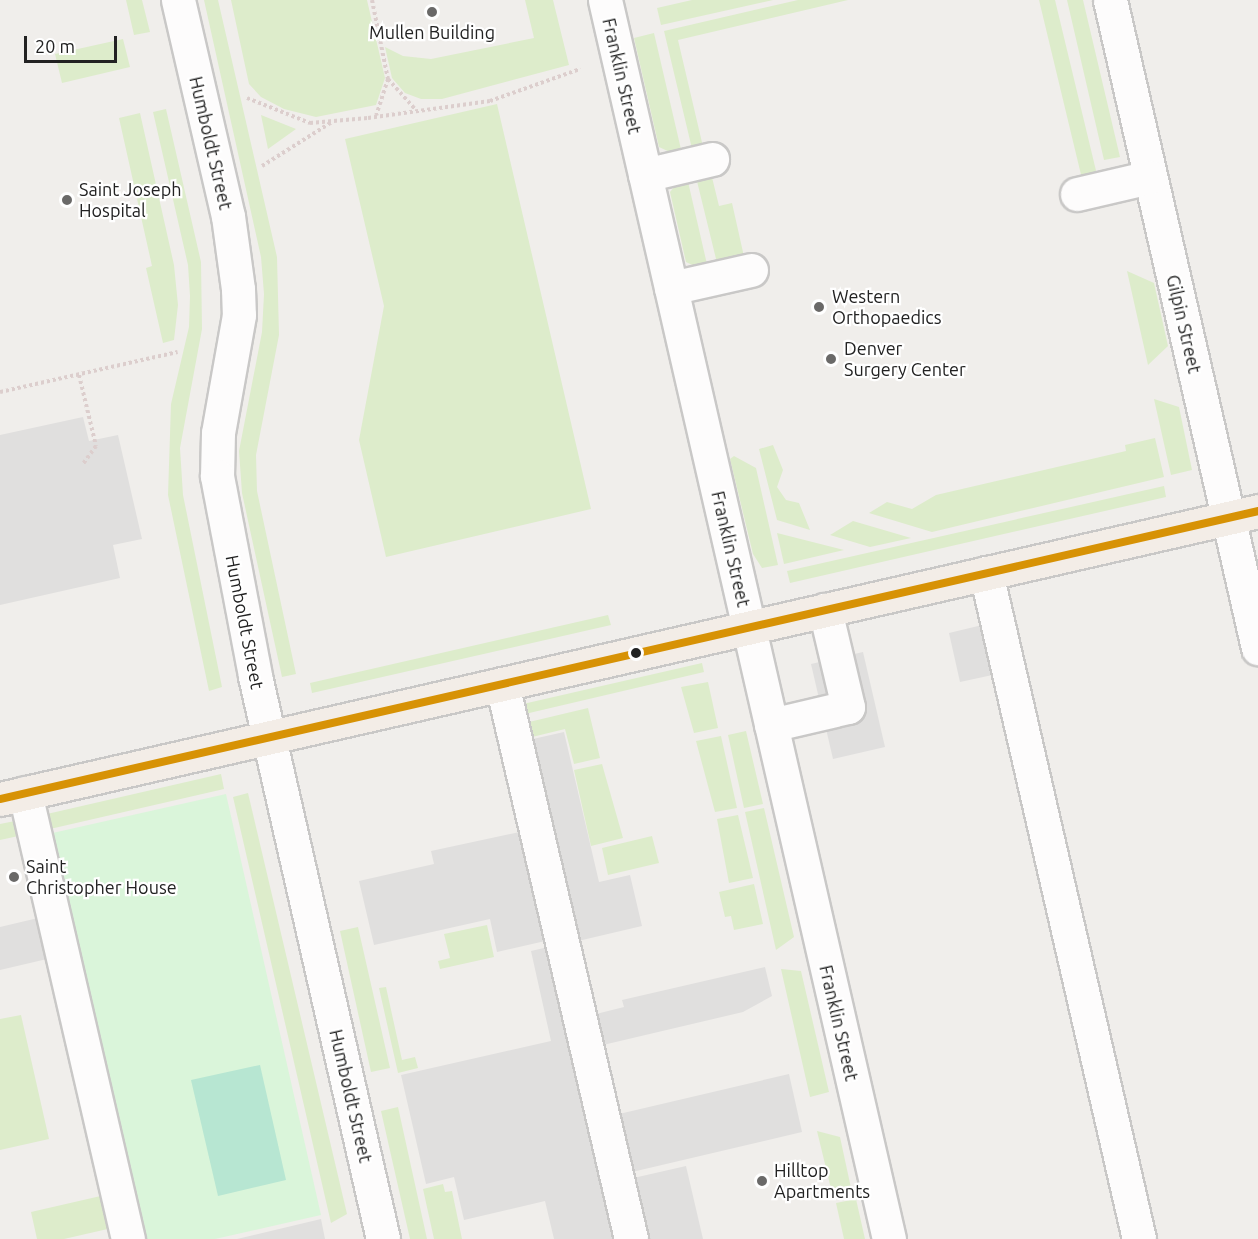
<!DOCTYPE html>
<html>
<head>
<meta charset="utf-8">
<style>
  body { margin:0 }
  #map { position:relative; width:1258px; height:1239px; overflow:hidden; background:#f0eeeb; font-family:Ubuntu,sans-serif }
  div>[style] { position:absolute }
  .grass>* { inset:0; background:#ddeccb }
  .park>* { inset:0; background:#daf5da }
  .pitch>* { inset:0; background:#b7e6d2 }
  .parking>* { inset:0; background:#e0dfde }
  .path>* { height:4px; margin-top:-2px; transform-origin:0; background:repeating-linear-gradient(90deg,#dccecd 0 3px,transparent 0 6px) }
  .roads { filter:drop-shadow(2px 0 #c9c8c7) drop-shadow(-2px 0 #c9c8c7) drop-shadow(0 2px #c9c8c7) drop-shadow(0 -2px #c9c8c7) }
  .minor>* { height:33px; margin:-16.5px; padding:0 16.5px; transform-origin:16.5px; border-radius:16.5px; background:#fdfcfc }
  .major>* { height:33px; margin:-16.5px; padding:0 16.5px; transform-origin:16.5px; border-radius:16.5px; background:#f3ede7 }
  .bus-1>* { height:8px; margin:-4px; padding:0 4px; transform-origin:4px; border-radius:4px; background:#d79205 }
  .dots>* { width:16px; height:16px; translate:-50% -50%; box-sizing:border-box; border:3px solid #fff; border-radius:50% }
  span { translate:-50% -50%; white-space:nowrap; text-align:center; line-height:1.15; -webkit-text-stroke:4.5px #fff; paint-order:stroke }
  .poi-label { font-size:18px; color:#222 }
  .left { translate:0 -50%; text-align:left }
  .street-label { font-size:18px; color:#222 }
  .scale { position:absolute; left:24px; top:36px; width:93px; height:27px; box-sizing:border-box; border:3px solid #222; border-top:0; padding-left:8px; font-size:18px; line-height:21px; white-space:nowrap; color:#222; -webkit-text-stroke:4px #fff; paint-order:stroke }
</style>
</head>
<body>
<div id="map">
  <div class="grass">
    <div style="clip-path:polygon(126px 0,142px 0,150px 32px,134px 35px)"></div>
    <div style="clip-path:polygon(204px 0,218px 0,277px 257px,279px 335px,256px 455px,257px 491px,296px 674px,282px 677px,242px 493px,239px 451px,262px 332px,264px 294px,261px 257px)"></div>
    <div style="clip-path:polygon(231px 0,367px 0,385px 78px,376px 105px,316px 117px,284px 109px,261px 97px,249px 84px)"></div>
    <div style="clip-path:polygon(525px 0,553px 0,569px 65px,442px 99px,421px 99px,405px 93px,392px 78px,385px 47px,403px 56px,431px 59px,534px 38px)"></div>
    <div style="clip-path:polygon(692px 0,773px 0,661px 25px,657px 8px)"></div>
    <div style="clip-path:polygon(798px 0,848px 0,678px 40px,704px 151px,693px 153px,664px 31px)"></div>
    <div style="clip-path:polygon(1039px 0,1055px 0,1098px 179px,1083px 183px)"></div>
    <div style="clip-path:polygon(1067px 0,1083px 0,1120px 157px,1104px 160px)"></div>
    <div style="clip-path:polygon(654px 33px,683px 158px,659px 147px,634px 38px)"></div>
    <div style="clip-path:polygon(123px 39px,130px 67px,62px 83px,55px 54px)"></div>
    <div style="clip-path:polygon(497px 104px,591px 509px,386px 557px,359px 440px,384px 306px,345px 139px)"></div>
    <div style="clip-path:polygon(166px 109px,201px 262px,202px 329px,180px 448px,183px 495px,222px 687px,209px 691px,168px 495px,171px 404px,189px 327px,190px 296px,188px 265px,153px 112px)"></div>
    <div style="clip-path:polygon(140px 113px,174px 265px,178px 305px,174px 340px,163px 343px,146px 268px,152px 266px,119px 118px)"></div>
    <div style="clip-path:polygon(261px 115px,296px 129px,268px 149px)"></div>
    <div style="clip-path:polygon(709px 165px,719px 206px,732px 203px,745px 261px,718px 267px,694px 169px)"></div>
    <div style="clip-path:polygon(686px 173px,709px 273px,686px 262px,670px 192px)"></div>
    <div style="clip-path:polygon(1127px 271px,1154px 283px,1168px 346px,1148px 365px)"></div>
    <div style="clip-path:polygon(1154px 399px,1179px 407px,1192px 470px,1171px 475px)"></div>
    <div style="clip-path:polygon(1155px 438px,1164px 477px,932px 532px,869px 513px,887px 502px,912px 509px,936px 495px,1126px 451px,1125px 445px)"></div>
    <div style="clip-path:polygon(773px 445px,783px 470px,777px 487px,786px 500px,799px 503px,810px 530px,777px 520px,759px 449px)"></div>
    <div style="clip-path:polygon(734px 456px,756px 468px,778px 565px,762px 568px,753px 554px,730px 459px)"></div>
    <div style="clip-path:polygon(1164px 486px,1166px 497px,790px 583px,787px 571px)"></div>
    <div style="clip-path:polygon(853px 521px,911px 538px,870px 547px,830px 535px)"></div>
    <div style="clip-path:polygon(777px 533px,844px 550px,784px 564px)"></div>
    <div style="clip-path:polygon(608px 615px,611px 625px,312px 693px,310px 683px)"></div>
    <div style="clip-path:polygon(702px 663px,704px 672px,525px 714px,523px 704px)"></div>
    <div style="clip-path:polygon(708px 682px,718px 728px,694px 733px,681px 687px)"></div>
    <div style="clip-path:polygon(588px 708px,600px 758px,574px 764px,565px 729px,532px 737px,529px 722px)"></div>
    <div style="clip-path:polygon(746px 731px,763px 804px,744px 808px,728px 735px)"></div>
    <div style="clip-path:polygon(721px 736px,737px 808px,715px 812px,696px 741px)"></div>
    <div style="clip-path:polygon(602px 764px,623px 838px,591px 846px,574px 770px)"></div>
    <div style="clip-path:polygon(221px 774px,224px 789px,50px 829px,47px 814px)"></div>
    <div style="clip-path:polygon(248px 793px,347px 1214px,331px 1223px,233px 797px)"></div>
    <div style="clip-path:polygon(764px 808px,794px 937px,776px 950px,745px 812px)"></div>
    <div style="clip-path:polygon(738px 815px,753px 878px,729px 883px,717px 819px)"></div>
    <div style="clip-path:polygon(20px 820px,23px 835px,0 840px,0 824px)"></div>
    <div style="clip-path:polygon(652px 836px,659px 863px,608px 875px,602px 848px)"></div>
    <div style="clip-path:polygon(754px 884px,763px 924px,734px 930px,731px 916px,725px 917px,719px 892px)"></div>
    <div style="clip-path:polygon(487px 925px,494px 957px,440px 969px,438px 961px,450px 958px,444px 934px)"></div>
    <div style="clip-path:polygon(358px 927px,390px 1068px,371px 1072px,340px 931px)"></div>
    <div style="clip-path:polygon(781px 969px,801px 971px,829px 1092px,810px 1097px)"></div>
    <div style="clip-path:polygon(386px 987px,402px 1060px,415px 1057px,418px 1068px,398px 1073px,379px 988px)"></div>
    <div style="clip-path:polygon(21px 1015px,49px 1139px,0 1150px,0 1019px)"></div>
    <div style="clip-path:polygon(398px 1107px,427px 1239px,410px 1239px,381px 1111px)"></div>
    <div style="clip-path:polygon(817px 1131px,840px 1137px,851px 1188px,832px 1193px)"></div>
    <div style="clip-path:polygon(443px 1184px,445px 1192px,452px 1191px,462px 1239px,434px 1239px,423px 1189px)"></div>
    <div style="clip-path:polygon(105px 1195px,112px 1228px,64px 1239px,37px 1239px,31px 1212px)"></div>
    <div style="clip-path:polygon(856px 1199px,865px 1239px,844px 1239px,836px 1203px)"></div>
  </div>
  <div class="park">
    <div style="clip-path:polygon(226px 794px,321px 1215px,215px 1239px,140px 1239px,48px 834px)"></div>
  </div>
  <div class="pitch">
    <div style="clip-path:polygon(260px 1065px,286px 1180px,218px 1196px,191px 1080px)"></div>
  </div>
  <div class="parking">
    <div style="clip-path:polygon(83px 417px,89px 441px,118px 435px,142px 539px,113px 545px,120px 578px,0 605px,0 435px)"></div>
    <div style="clip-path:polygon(999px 621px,1011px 671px,960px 682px,949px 633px)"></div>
    <div style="clip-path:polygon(863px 652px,885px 747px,833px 759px,811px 664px)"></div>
    <div style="clip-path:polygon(564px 732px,599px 882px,630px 875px,642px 926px,561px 945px,515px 743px)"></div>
    <div style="clip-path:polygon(529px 830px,554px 939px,497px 952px,490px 919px,374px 945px,359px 881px,434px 864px,431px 851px)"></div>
    <div style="clip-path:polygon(38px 918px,47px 959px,0 970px,0 927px)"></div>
    <div style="clip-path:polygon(557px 945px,625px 1239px,554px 1239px,545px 1201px,464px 1220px,454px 1177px,426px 1184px,401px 1075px,551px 1041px,531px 951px)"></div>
    <div style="clip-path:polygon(765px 967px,772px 996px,743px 1012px,603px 1045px,596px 1014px,624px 1007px,622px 1000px)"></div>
    <div style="clip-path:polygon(789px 1074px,802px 1132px,632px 1172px,619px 1114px)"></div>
    <div style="clip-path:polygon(686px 1166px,703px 1239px,629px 1239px,616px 1182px)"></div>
    <div style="clip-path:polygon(321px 1219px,325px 1239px,237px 1239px)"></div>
  </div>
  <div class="path">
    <div style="left:372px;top:0;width:81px;rotate:78.6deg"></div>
    <div style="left:388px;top:79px;width:38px;rotate:108deg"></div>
    <div style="left:388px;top:79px;width:40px;rotate:48deg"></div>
    <div style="left:247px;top:98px;width:68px;rotate:21.6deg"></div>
    <div style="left:310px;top:123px;width:58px;rotate:-4.9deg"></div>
    <div style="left:368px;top:118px;width:123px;rotate:-7.9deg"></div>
    <div style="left:490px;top:101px;width:96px;rotate:-19.6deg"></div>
    <div style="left:262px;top:166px;width:83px;rotate:-32.2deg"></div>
    <div style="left:79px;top:375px;width:73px;rotate:76.5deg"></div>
    <div style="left:96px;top:446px;width:22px;rotate:126deg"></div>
    <div style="left:0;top:392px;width:182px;rotate:-12.7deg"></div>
  </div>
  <div class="roads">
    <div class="minor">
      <div style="left:178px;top:0;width:222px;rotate:77deg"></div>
      <div style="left:228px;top:216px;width:74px;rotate:82.2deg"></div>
      <div style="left:238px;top:289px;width:26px;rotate:88deg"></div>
      <div style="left:239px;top:315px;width:120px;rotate:100.1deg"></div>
      <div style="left:218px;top:433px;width:43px;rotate:91.3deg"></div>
      <div style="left:217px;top:476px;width:204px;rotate:79.2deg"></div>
      <div style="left:255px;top:676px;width:577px;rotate:77.19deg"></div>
      <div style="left:605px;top:0;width:1271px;rotate:77.09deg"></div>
      <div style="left:1110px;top:0;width:665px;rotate:77.13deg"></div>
      <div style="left:645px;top:175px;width:69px;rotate:-13.4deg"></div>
      <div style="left:1077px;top:194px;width:75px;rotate:-13.1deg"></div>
      <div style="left:671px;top:288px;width:82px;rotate:-12.7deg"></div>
      <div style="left:986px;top:573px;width:683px;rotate:77.06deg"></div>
      <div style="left:502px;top:684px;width:570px;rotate:76.91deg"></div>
      <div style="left:771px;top:725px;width:79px;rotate:-13.2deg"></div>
      <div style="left:848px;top:707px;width:100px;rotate:-103.3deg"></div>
      <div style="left:25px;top:793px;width:458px;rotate:77deg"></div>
    </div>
    <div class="major">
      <div style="left:0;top:799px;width:1291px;rotate:-12.89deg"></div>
    </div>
  </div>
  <div class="bus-1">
    <div style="left:0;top:799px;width:1291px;rotate:-12.89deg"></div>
  </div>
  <div class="dots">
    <div style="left:432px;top:12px;background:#6a6968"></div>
    <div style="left:67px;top:200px;background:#6a6968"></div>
    <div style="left:819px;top:307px;background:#6a6968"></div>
    <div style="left:831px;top:359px;background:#6a6968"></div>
    <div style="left:636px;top:653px;background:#222"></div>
    <div style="left:14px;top:877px;background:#6a6968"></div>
    <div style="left:762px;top:1181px;background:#6a6968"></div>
  </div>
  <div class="poi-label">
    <span style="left:432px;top:32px">Mullen Building</span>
    <span class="left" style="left:79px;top:200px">Saint Joseph<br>Hospital</span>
    <span class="left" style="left:832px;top:307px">Western<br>Orthopaedics</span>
    <span class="left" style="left:844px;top:359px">Denver<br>Surgery Center</span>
    <span class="left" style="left:26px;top:877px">Saint<br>Christopher House</span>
    <span class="left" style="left:774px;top:1181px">Hilltop<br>Apartments</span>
  </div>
  <div class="street-label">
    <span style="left:622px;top:76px;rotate:77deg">Franklin Street</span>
    <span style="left:211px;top:143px;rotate:77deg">Humboldt Street</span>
    <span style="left:1184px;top:324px;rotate:77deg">Gilpin Street</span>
    <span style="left:731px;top:549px;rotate:77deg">Franklin Street</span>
    <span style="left:245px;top:622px;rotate:79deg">Humboldt Street</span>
    <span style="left:839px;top:1023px;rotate:77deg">Franklin Street</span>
    <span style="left:351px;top:1096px;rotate:77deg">Humboldt Street</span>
  </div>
  <div class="scale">20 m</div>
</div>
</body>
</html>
